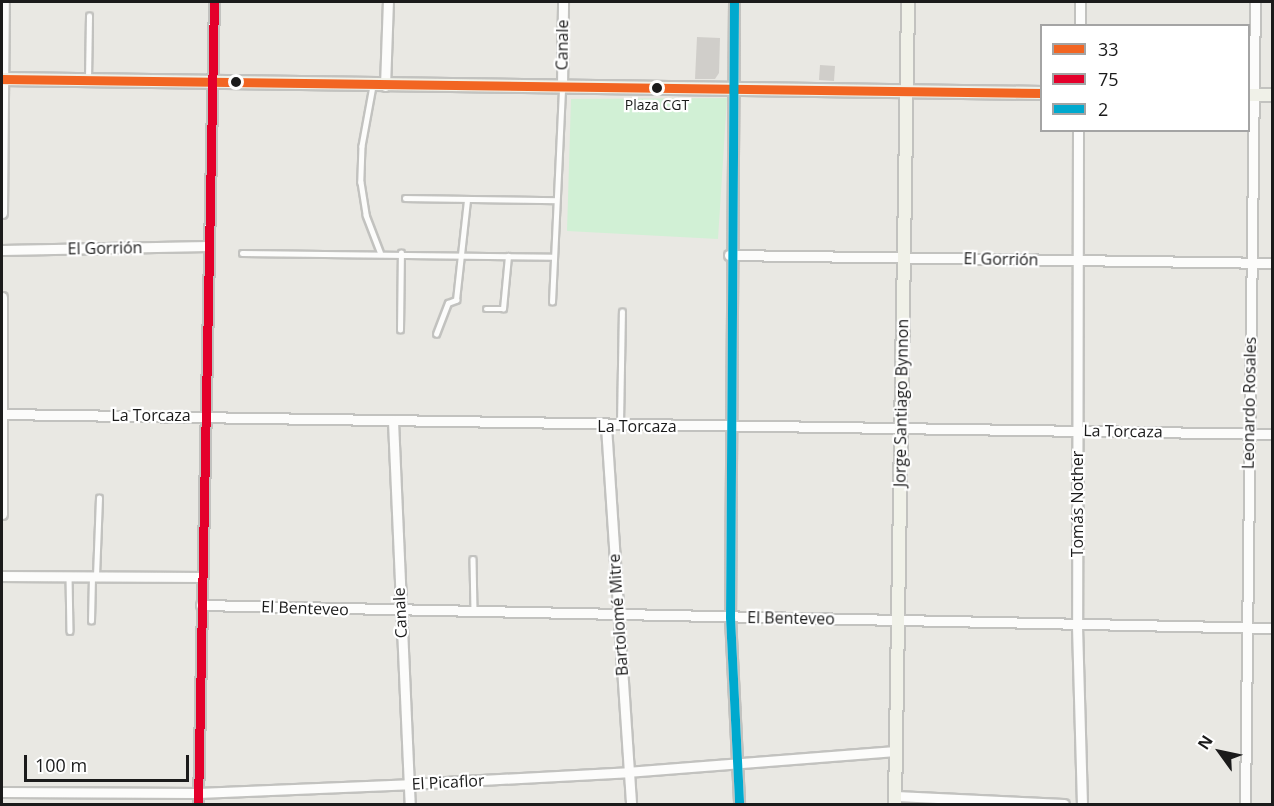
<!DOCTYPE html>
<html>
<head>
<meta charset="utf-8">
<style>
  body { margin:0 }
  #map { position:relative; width:1274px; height:806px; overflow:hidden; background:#e9e8e3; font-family:"Open Sans",sans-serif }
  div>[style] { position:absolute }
  .park>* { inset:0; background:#d1f0d5 }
  .building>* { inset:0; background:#d0ceca }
  .roads { filter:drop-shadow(2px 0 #c2c2bf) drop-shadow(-2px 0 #c2c2bf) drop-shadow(0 2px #c2c2bf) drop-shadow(0 -2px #c2c2bf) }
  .lane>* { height:4.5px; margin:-2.25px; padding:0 2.25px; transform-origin:2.25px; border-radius:2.25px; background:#fcfcfb }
  .street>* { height:9px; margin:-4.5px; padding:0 4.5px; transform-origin:4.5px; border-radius:4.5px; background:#fcfcfb }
  .secondary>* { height:12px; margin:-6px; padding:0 6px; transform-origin:6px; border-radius:6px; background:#f0f1e8 }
  .bus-1>* { height:9px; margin:-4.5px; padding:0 4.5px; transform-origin:4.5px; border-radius:4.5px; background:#f26522 }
  .bus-2>* { height:9px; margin:-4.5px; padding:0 4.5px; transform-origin:4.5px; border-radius:4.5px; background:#e4002b }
  .bus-3>* { height:9px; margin:-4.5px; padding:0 4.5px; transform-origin:4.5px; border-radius:4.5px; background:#00a9ce }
  .dots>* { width:16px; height:16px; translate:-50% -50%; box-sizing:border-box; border:3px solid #fff; border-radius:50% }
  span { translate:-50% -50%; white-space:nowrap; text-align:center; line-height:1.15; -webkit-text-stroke:4.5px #fff; paint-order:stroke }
  .bus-label { font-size:14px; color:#1b1b1b }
  .street-label { font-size:16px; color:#1b1b1b }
  .frame { position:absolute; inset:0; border:3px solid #1b1b1b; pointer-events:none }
  .legend { position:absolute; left:1040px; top:24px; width:210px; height:108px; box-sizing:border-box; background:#fff; border:2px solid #a4a4a4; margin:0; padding:8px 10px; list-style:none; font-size:18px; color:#1b1b1b }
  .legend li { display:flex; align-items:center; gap:12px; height:30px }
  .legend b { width:30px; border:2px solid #a4a4a4 }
  .north { position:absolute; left:1190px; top:722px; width:60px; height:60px; -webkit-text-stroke:4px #fff; paint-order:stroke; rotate:303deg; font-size:16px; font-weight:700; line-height:24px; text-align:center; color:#1b1b1b }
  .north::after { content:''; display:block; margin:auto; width:21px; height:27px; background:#1b1b1b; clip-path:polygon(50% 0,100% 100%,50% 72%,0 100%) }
  .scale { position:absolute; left:24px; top:755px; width:165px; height:27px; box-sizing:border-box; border:3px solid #1b1b1b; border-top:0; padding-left:8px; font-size:18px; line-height:21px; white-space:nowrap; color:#1b1b1b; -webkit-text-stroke:4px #fff; paint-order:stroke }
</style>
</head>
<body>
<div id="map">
  <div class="park">
    <div style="clip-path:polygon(727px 98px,718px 239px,567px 231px,571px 99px)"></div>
  </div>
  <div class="building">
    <div style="clip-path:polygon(697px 37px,720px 38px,719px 73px,715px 79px,695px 79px)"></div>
    <div style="clip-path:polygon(820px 65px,835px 66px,834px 81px,819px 80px)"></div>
  </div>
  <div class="roads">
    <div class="lane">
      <div style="left:88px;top:80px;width:64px;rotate:-89.1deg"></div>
      <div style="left:373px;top:86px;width:61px;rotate:100.4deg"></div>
      <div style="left:362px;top:146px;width:36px;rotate:92deg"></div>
      <div style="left:361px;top:182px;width:33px;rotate:81deg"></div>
      <div style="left:366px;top:215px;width:40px;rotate:69deg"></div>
      <div style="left:405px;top:198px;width:151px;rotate:0.8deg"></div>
      <div style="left:242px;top:253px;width:312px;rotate:0.7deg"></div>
      <div style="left:552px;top:302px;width:214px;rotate:-87.3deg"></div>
      <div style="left:486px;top:309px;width:17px"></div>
      <div style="left:503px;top:309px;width:53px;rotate:-84.6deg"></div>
      <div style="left:400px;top:330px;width:77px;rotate:-89.3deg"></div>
      <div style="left:436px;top:334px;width:33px;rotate:-69deg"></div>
      <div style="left:448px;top:303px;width:9px;rotate:-21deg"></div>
      <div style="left:456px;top:300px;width:101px;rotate:-83.7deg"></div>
      <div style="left:620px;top:423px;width:111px;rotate:-89deg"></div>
      <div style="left:473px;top:559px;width:53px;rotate:88.9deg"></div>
      <div style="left:69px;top:576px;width:55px;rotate:89deg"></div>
      <div style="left:96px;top:576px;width:78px;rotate:-87.8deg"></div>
      <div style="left:91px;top:621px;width:45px;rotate:-88.7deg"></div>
    </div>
    <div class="street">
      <div style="left:734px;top:2px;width:615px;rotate:90.37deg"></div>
      <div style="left:730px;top:617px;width:187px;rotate:87.2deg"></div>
      <div style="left:1080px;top:26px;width:24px;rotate:-90deg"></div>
      <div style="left:385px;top:86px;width:84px;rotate:-88deg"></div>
      <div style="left:562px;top:88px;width:86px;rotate:-89.3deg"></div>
      <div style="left:1078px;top:130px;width:496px;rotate:90.1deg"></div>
      <div style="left:1077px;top:626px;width:178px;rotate:88.4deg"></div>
      <div style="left:2px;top:213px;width:211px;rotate:-89.5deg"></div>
      <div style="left:2px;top:250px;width:206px;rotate:-1.1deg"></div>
      <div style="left:729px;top:255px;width:543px;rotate:0.84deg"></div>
      <div style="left:2px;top:297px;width:217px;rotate:90deg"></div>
      <div style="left:2px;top:414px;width:1270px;rotate:0.9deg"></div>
      <div style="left:393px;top:421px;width:383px;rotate:87.5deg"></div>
      <div style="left:606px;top:426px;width:379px;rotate:86.2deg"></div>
      <div style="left:2px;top:576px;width:200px;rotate:0.3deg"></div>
      <div style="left:201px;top:605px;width:1071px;rotate:1.23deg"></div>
      <div style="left:2px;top:792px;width:196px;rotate:0.3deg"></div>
      <div style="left:198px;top:793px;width:211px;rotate:-2.4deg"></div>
      <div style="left:409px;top:784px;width:219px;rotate:-3.1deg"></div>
      <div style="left:628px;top:772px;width:267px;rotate:-4.5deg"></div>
      <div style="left:895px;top:796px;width:169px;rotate:2.7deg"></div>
      <div style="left:198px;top:804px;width:802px;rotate:-88.86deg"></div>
      <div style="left:1245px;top:804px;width:802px;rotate:-89.29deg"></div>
    </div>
    <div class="secondary">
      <div style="left:2px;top:79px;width:1040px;rotate:0.77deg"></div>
      <div style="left:1248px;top:95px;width:24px"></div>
      <div style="left:895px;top:804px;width:802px;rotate:-89.07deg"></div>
    </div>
  </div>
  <div class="bus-1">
    <div style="left:2px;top:79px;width:1040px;rotate:0.77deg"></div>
  </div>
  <div class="bus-2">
    <div style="left:198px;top:804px;width:802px;rotate:-88.86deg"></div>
  </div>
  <div class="bus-3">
    <div style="left:734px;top:2px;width:615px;rotate:90.37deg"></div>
    <div style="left:730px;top:617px;width:187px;rotate:87.2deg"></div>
  </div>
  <div class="dots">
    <div style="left:236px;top:82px;background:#1b1b1b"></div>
    <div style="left:657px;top:88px;background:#1b1b1b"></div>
  </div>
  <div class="bus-label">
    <span style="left:657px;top:105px">Plaza CGT</span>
  </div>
  <div class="street-label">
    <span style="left:562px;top:45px;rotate:-89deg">Canale</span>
    <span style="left:105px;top:248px;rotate:-1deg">El Gorrión</span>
    <span style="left:1001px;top:259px;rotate:1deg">El Gorrión</span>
    <span style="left:901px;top:403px;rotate:-89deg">Jorge Santiago Bynnon</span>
    <span style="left:1249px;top:403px;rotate:-89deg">Leonardo Rosales</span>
    <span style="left:151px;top:415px">La Torcaza</span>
    <span style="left:637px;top:426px">La Torcaza</span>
    <span style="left:1123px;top:431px;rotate:1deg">La Torcaza</span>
    <span style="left:1077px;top:504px;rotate:-90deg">Tomás Nother</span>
    <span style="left:305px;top:608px;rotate:2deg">El Benteveo</span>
    <span style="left:400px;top:613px;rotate:-93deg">Canale</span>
    <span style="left:618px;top:615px;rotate:-94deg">Bartolomé Mitre</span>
    <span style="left:791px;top:618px;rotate:1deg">El Benteveo</span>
    <span style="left:448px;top:782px;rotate:-3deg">El Picaflor</span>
  </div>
  <div class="frame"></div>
  <ul class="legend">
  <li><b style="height:8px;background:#f26522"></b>33</li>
  <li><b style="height:8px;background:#e4002b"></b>75</li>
  <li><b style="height:8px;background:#00a9ce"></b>2</li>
  </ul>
  <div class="north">N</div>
  <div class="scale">100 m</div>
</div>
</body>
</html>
